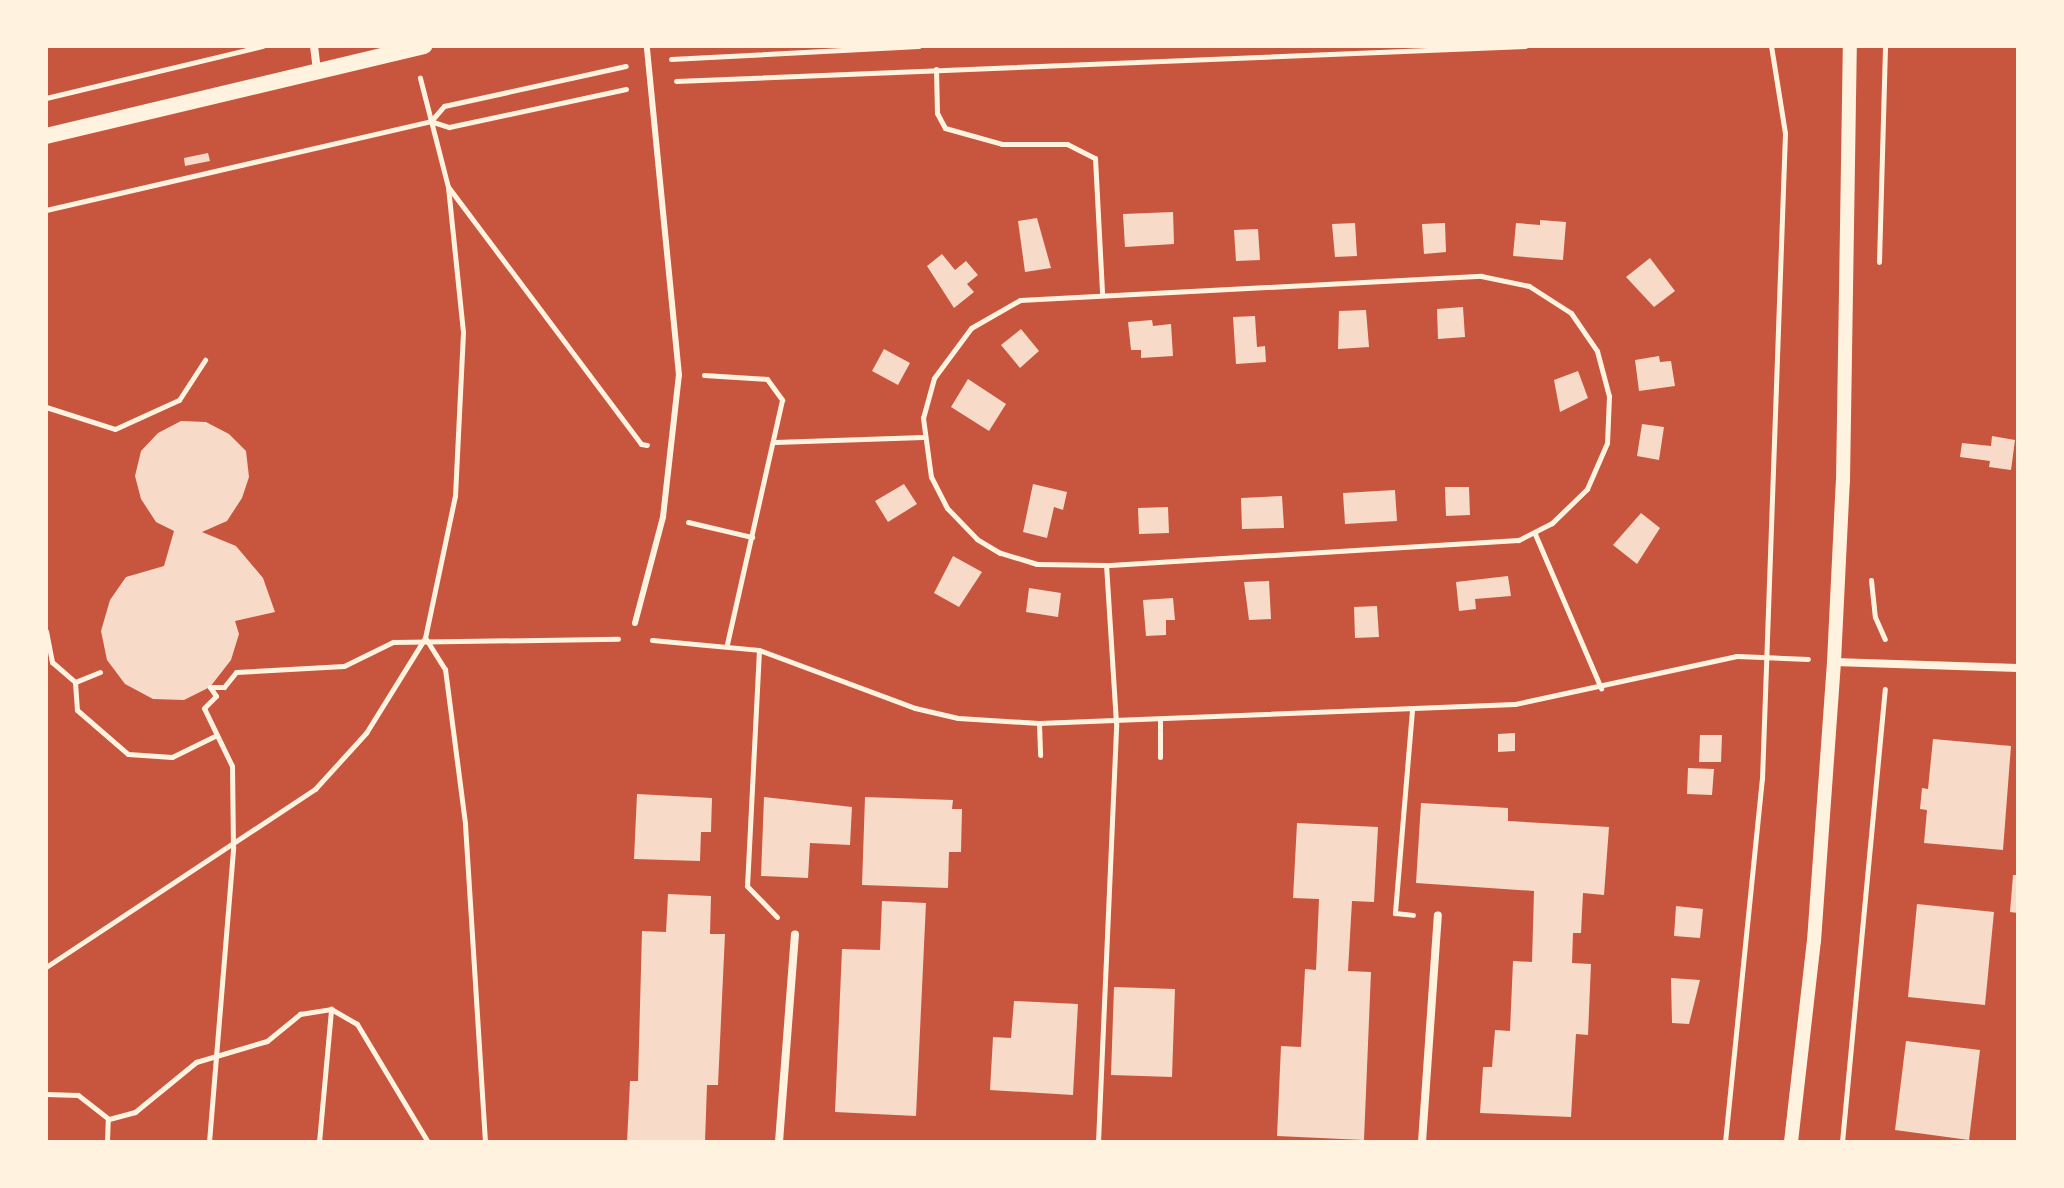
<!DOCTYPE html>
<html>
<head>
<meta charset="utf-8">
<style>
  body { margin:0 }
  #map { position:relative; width:2064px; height:1188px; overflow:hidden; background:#c8553d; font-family:Roboto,sans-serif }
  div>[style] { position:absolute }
  .building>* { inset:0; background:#f7dbc8 }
  .path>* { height:5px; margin:-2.5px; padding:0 2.5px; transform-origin:2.5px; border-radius:2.5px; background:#fff3e0 }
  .service>* { height:6px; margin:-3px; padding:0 3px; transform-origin:3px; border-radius:3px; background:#fff3e0 }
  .minor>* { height:8px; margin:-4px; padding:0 4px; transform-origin:4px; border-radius:4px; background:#fff3e0 }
  .tertiary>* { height:14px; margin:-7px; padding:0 7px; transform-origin:7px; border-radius:7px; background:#fff3e0 }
  .secondary>* { height:16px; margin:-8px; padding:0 8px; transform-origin:8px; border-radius:8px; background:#fff3e0 }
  span { translate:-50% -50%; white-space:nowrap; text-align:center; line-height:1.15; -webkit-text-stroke:7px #fff3e0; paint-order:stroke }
  .frame { position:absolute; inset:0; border:48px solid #fff3e0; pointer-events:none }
</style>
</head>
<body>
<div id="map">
  <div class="building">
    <div style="clip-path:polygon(208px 153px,210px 161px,185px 166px,184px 158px)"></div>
    <div style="clip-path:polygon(1173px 212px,1174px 244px,1125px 247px,1123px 214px)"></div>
    <div style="clip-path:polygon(1037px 218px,1051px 268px,1025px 272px,1018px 221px)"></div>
    <div style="clip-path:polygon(1540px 220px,1566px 222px,1563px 260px,1513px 256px,1516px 223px,1540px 225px)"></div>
    <div style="clip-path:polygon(1355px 223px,1357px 256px,1335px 257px,1332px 224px)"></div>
    <div style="clip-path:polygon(1445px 223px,1446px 252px,1424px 254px,1422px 224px)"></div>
    <div style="clip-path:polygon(1258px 229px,1260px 260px,1236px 261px,1234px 230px)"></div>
    <div style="clip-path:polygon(942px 254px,955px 270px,966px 261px,978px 275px,967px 284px,974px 292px,954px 308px,927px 266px)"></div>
    <div style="clip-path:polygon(1650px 258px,1675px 291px,1654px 307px,1626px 277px)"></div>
    <div style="clip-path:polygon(1463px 307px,1465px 337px,1438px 339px,1437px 309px)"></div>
    <div style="clip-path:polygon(1366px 310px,1369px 347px,1338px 349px,1339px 311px)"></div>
    <div style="clip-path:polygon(1255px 316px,1257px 347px,1265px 346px,1266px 362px,1236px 364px,1233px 317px)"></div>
    <div style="clip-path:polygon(1152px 320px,1153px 326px,1171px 324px,1173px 356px,1141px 358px,1141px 350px,1131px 350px,1128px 322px)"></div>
    <div style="clip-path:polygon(1021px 329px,1039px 351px,1020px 368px,1001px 345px)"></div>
    <div style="clip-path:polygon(884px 349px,910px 363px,898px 385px,872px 371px)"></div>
    <div style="clip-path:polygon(1659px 356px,1660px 362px,1671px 361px,1675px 386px,1639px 391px,1635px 360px)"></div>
    <div style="clip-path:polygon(1578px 371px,1588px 398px,1560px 412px,1554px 380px)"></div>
    <div style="clip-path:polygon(968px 379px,1006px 404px,989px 431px,951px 407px)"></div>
    <div style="clip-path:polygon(181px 421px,206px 422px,229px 434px,246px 451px,249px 477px,242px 498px,227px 521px,202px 532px,236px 546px,263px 578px,275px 612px,235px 621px,239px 634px,231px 660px,210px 687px,184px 700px,153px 699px,125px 684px,107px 660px,101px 631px,110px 600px,126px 577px,164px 566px,174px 531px,156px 522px,141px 499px,135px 476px,141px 451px,158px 433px)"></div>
    <div style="clip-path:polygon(1642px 424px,1664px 427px,1659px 460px,1637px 456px)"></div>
    <div style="clip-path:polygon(1992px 436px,2015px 440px,2011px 470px,1989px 467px,1990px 461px,1960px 457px,1962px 443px,1991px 446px)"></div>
    <div style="clip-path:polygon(904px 484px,917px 504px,888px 522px,875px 501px)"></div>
    <div style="clip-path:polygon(1033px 484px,1067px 492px,1063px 510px,1054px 507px,1047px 538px,1023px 532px)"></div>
    <div style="clip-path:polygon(1445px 487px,1469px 487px,1470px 515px,1446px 516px)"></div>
    <div style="clip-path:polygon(1395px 490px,1397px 521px,1345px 524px,1343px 493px)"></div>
    <div style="clip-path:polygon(1282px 496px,1284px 528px,1242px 529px,1241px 498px)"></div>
    <div style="clip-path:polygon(1168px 507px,1169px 533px,1139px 534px,1138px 508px)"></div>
    <div style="clip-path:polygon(1641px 513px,1660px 528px,1637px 564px,1613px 545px)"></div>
    <div style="clip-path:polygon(953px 556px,982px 572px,959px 607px,934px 593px)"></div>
    <div style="clip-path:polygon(1508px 576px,1511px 596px,1475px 599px,1476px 609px,1459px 611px,1456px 582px)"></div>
    <div style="clip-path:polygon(1269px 581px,1271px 619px,1249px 620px,1244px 582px)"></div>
    <div style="clip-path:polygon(1029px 588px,1061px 593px,1058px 617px,1026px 612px)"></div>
    <div style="clip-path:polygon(1173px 598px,1175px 620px,1166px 620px,1166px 635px,1146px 636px,1143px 600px)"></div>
    <div style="clip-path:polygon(1377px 606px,1379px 637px,1355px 638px,1354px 607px)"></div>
    <div style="clip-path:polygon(1515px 733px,1515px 751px,1498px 752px,1498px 734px)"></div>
    <div style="clip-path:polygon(1700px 735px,1722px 735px,1721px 762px,1699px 762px)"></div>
    <div style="clip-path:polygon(1933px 739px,2011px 746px,2003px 850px,1924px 843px,1927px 810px,1920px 809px,1922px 788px,1928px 789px)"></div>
    <div style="clip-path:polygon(1688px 768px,1714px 769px,1712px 795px,1687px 794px)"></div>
    <div style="clip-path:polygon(637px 794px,712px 798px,711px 832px,701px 832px,700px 861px,634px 859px)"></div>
    <div style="clip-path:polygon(764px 797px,852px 807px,850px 845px,810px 843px,808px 878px,761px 876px)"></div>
    <div style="clip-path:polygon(865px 797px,953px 800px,952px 809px,962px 809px,961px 852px,949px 852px,948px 888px,862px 885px)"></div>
    <div style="clip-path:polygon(1421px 803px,1508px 808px,1508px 821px,1609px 827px,1604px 895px,1583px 893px,1581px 933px,1573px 933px,1572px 963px,1591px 964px,1588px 1035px,1576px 1034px,1571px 1117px,1480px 1113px,1483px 1067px,1492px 1067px,1495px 1030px,1510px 1031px,1513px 961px,1532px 962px,1534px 891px,1416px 883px)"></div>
    <div style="clip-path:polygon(1297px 823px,1378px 827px,1374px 902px,1352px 901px,1348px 971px,1371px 972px,1364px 1140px,1277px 1136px,1281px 1046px,1301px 1047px,1305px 969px,1316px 970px,1319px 899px,1293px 898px)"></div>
    <div style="clip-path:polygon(2013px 875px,2018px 875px,2018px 913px,2010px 912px)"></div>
    <div style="clip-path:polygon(668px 894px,711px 896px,710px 934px,725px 934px,718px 1085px,707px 1085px,705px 1142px,627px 1142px,630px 1081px,638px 1081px,642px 931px,666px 932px)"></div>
    <div style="clip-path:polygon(882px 901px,926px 903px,916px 1116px,835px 1112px,842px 949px,880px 950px)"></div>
    <div style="clip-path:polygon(1917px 904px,1994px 912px,1985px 1005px,1908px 997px)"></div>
    <div style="clip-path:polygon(1676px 906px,1703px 909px,1700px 938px,1674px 936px)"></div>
    <div style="clip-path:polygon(1671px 978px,1700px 980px,1689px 1024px,1672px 1023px)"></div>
    <div style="clip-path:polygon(1114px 987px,1175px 989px,1172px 1077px,1111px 1075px)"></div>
    <div style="clip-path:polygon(1014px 1001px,1078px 1004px,1073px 1095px,990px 1090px,993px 1037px,1011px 1038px)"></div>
    <div style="clip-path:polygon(1906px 1041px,1980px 1050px,1969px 1140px,1895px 1130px)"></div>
  </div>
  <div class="path">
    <div style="left:671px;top:59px;width:248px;rotate:-3deg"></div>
    <div style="left:936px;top:69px;width:44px;rotate:88.7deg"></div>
    <div style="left:937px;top:113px;width:17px;rotate:62deg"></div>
    <div style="left:945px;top:128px;width:59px;rotate:15.7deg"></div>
    <div style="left:1002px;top:144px;width:65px"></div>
    <div style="left:1067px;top:144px;width:31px;rotate:27deg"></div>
    <div style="left:1095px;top:158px;width:135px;rotate:87deg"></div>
    <div style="left:676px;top:81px;width:850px;rotate:-2.36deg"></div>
    <div style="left:46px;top:98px;width:223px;rotate:-13.5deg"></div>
    <div style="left:431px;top:121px;width:20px;rotate:-49deg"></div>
    <div style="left:444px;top:106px;width:186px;rotate:-12.4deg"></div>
    <div style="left:449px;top:188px;width:320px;rotate:53.1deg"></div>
    <div style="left:641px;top:444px;width:6px;rotate:9deg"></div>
    <div style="left:46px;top:210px;width:394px;rotate:-13deg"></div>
    <div style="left:430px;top:121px;width:20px;rotate:18deg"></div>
    <div style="left:449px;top:127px;width:181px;rotate:-12.1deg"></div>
    <div style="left:1879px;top:262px;width:216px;rotate:-88.4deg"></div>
    <div style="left:1481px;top:276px;width:49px;rotate:11.8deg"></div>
    <div style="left:1529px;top:286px;width:50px;rotate:32.7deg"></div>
    <div style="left:1571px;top:313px;width:46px;rotate:55.6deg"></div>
    <div style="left:1597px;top:351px;width:47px;rotate:75.1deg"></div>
    <div style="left:1609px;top:396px;width:47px;rotate:92.4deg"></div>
    <div style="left:1607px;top:443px;width:50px;rotate:113.5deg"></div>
    <div style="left:1587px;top:489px;width:49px;rotate:135.8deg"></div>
    <div style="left:1552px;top:523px;width:38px;rotate:153deg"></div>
    <div style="left:1518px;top:540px;width:413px;rotate:176.5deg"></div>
    <div style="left:1106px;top:565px;width:69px;rotate:-179.2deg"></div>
    <div style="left:1037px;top:564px;width:39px;rotate:-163deg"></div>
    <div style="left:1000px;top:553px;width:27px;rotate:-149deg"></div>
    <div style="left:977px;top:539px;width:43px;rotate:-134.1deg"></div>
    <div style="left:947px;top:508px;width:35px;rotate:-117deg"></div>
    <div style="left:931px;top:477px;width:60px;rotate:-97.7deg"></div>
    <div style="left:923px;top:418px;width:41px;rotate:-74.6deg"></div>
    <div style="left:934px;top:378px;width:62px;rotate:-53.5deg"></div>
    <div style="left:971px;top:328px;width:56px;rotate:-29.7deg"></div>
    <div style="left:1020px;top:300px;width:462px;rotate:-3deg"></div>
    <div style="left:704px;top:375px;width:63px;rotate:3.6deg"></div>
    <div style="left:767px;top:379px;width:26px;rotate:54deg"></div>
    <div style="left:782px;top:400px;width:250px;rotate:102.7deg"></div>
    <div style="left:46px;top:407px;width:72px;rotate:17.7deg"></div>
    <div style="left:115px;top:429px;width:70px;rotate:-24.4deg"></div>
    <div style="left:179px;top:400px;width:48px;rotate:-57deg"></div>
    <div style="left:775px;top:442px;width:148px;rotate:-1.9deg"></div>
    <div style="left:688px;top:522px;width:66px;rotate:13.2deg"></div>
    <div style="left:1535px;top:534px;width:168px;rotate:66.8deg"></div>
    <div style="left:1871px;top:580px;width:37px;rotate:84deg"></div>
    <div style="left:1875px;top:617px;width:24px;rotate:66deg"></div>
    <div style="left:46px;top:631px;width:32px;rotate:79deg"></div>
    <div style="left:52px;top:662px;width:30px;rotate:41deg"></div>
    <div style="left:426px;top:639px;width:36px;rotate:58deg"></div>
    <div style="left:445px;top:669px;width:156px;rotate:82.6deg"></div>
    <div style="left:465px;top:824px;width:319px;rotate:86.4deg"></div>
    <div style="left:652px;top:640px;width:107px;rotate:5.3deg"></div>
    <div style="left:759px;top:650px;width:166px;rotate:20.4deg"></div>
    <div style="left:915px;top:708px;width:44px;rotate:13.1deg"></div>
    <div style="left:958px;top:718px;width:81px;rotate:3.5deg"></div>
    <div style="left:1039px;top:723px;width:476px;rotate:-2.3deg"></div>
    <div style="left:1515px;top:704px;width:227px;rotate:-12.2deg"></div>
    <div style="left:1737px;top:656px;width:71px;rotate:2.4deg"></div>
    <div style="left:759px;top:650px;width:236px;rotate:92.9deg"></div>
    <div style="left:747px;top:886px;width:43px;rotate:45.9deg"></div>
    <div style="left:100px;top:672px;width:27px;rotate:158deg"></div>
    <div style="left:75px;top:682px;width:28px;rotate:86deg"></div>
    <div style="left:77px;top:710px;width:67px;rotate:40.8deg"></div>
    <div style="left:128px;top:754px;width:44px;rotate:3.9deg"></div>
    <div style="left:172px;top:757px;width:50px;rotate:-26.1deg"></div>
    <div style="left:1412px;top:710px;width:204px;rotate:94.8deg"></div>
    <div style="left:1395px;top:913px;width:18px;rotate:6deg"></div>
    <div style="left:1039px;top:723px;width:32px;rotate:88deg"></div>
    <div style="left:1160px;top:757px;width:36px;rotate:-90deg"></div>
    <div style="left:46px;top:967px;width:323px;rotate:-33.5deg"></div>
    <div style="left:315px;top:789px;width:76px;rotate:-47.7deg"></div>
    <div style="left:366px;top:733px;width:112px;rotate:-58.2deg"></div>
    <div style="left:425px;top:638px;width:145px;rotate:-78.1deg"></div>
    <div style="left:455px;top:496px;width:164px;rotate:-87.2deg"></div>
    <div style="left:463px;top:332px;width:146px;rotate:-95.9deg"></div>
    <div style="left:448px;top:187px;width:113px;rotate:-104.4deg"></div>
    <div style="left:46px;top:1094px;width:32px;rotate:2deg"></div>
    <div style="left:78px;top:1095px;width:39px;rotate:38deg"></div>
    <div style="left:109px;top:1119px;width:27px;rotate:-15deg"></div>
    <div style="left:135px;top:1112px;width:79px;rotate:-39.3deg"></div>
    <div style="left:196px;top:1062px;width:74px;rotate:-16.5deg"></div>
    <div style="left:267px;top:1041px;width:43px;rotate:-39.3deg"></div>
    <div style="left:300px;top:1014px;width:31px;rotate:-9deg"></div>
    <div style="left:331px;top:1009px;width:30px;rotate:30deg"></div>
    <div style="left:357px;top:1024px;width:138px;rotate:59deg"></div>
    <div style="left:107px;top:1142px;width:23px;rotate:-88deg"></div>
    <div style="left:209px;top:1142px;width:296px;rotate:-85.3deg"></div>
    <div style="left:233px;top:847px;width:81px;rotate:-90.7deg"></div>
    <div style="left:232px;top:766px;width:64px;rotate:-115.8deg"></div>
    <div style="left:204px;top:708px;width:17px;rotate:-45deg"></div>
    <div style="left:216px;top:696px;width:11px;rotate:-124deg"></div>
    <div style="left:210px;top:687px;width:14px"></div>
    <div style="left:224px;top:687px;width:19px;rotate:-51deg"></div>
    <div style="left:236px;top:672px;width:108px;rotate:-3.2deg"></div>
    <div style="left:344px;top:666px;width:55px;rotate:-26.1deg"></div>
    <div style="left:393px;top:642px;width:225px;rotate:-0.8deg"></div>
    <div style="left:319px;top:1142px;width:134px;rotate:-84.8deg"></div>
    <div style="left:1098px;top:1142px;width:419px;rotate:-87.5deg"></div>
    <div style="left:1116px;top:723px;width:158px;rotate:-93.6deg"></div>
    <div style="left:1725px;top:1142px;width:365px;rotate:-84.2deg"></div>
    <div style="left:1762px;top:779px;width:646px;rotate:-87.96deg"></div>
    <div style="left:1785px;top:133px;width:88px;rotate:-99.1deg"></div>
    <div style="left:1842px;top:1142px;width:455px;rotate:-84.6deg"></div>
  </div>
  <div class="service">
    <div style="left:635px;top:623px;width:110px;rotate:-75.2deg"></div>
    <div style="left:663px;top:517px;width:143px;rotate:-83.6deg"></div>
    <div style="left:679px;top:375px;width:331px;rotate:-95.6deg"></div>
  </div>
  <div class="minor">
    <div style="left:314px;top:46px;width:25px;rotate:83deg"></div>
    <div style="left:1834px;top:662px;width:184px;rotate:1.9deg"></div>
    <div style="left:779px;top:1142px;width:208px;rotate:-85.6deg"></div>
    <div style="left:1422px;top:1142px;width:227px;rotate:-86deg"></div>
  </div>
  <div class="tertiary">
    <div style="left:1791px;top:1142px;width:202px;rotate:-83.5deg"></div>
    <div style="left:1814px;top:941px;width:280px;rotate:-85.9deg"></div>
    <div style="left:1834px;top:662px;width:181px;rotate:-87.2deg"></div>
    <div style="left:1843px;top:481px;width:435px;rotate:-89.1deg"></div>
  </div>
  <div class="secondary">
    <div style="left:46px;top:136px;width:389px;rotate:-13.4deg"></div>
  </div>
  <div class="frame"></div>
</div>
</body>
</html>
